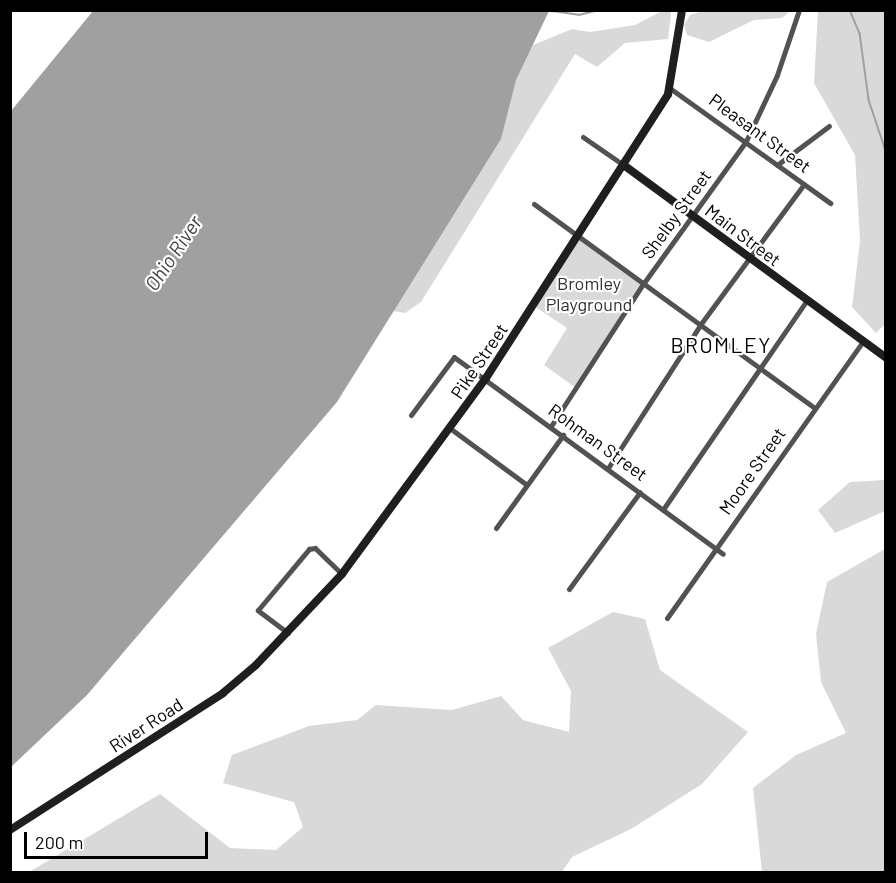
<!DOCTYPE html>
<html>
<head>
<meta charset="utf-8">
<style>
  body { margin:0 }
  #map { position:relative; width:896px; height:883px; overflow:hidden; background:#fff; font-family:Barlow,sans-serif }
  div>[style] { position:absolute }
  .green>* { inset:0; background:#d9d9d9 }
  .water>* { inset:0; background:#a0a0a0 }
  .stream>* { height:1.5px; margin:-0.75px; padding:0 0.75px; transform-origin:0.75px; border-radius:0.75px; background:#a0a0a0 }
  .street>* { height:5px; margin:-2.5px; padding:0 2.5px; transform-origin:2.5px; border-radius:2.5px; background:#525252 }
  .secondary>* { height:8px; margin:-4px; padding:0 4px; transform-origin:4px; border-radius:4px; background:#1f1f1f }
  span { translate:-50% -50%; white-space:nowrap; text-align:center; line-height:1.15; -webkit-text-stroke:4.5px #fff; paint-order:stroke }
  .street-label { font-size:18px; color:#000 }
  .park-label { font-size:18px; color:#303030 }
  .water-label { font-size:20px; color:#414141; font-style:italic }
  .quarter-label { font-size:21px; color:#000; letter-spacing:1.5px }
  .frame { position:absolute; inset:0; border:12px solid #000; pointer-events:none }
  .scale { position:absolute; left:24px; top:832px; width:184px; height:27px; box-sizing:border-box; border:3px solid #000; border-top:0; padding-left:8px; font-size:18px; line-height:21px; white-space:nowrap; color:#000; -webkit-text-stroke:4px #fff; paint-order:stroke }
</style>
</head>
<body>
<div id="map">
  <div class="green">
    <div style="clip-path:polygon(662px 11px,670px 11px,671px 15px,668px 39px,625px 43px,597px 67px,575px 54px,421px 302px,405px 313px,386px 310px,533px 45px,572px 29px,590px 32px,635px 25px)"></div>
    <div style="clip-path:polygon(703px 11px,703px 10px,790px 11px,782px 18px,754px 20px,709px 42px,687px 35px,684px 25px,690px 15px)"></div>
    <div style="clip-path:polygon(818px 11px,885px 11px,886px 323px,876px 333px,852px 307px,860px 241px,855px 155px,814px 83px)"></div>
    <div style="clip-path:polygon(580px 237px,643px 284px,576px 388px,544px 365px,567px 328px,534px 306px)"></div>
    <div style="clip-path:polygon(885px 480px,885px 511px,835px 533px,818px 510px,850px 482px)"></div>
    <div style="clip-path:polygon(885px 549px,885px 872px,762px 872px,753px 788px,796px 755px,846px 733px,821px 682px,816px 634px,827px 582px)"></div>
    <div style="clip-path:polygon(613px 612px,645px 619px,660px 670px,748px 732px,702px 784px,631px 829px,572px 857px,562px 872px,29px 872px,160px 794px,230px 848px,276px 850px,303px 827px,294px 802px,223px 783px,232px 755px,309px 726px,357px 720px,376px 705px,452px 710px,501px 696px,523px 720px,569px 732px,571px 691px,548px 648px)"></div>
  </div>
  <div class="water">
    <div style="clip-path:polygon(93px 11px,549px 11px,516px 80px,501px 139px,337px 402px,87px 695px,11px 767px,11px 111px)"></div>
  </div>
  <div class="stream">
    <div style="left:545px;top:10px;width:34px;rotate:8deg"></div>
    <div style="left:579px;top:15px;width:21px;rotate:-14deg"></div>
    <div style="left:850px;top:10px;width:25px;rotate:67deg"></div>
    <div style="left:860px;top:33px;width:68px;rotate:82.3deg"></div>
    <div style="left:869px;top:100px;width:54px;rotate:71.6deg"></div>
  </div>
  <div class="street">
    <div style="left:671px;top:89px;width:196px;rotate:35.6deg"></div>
    <div style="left:583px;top:137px;width:51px;rotate:34.6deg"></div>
    <div style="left:777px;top:165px;width:65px;rotate:-36.9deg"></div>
    <div style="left:534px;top:204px;width:347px;rotate:36deg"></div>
    <div style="left:411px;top:415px;width:72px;rotate:-53.4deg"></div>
    <div style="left:454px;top:357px;width:333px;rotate:36.2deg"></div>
    <div style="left:551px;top:426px;width:169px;rotate:-57.1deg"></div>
    <div style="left:643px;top:284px;width:176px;rotate:-54.2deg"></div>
    <div style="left:746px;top:141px;width:73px;rotate:-64.8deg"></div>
    <div style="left:777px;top:75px;width:69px;rotate:-71.3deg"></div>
    <div style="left:451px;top:429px;width:94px;rotate:36.4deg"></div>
    <div style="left:608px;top:468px;width:170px;rotate:-57.2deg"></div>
    <div style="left:700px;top:325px;width:175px;rotate:-53.6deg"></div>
    <div style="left:664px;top:508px;width:252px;rotate:-55.5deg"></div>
    <div style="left:496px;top:528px;width:115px;rotate:-54.2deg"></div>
    <div style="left:569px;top:589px;width:120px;rotate:-53.8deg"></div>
    <div style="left:667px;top:618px;width:339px;rotate:-54.7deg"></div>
    <div style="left:288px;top:633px;width:38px;rotate:-143deg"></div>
    <div style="left:258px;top:610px;width:80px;rotate:-50.1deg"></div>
    <div style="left:309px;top:549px;width:6px;rotate:-9deg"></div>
    <div style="left:315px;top:548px;width:37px;rotate:44deg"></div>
  </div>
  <div class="secondary">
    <div style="left:625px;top:166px;width:324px;rotate:36.3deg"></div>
    <div style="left:10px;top:830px;width:253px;rotate:-32.7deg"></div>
    <div style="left:223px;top:693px;width:43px;rotate:-40.3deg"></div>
    <div style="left:256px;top:665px;width:125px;rotate:-46.6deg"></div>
    <div style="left:342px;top:574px;width:243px;rotate:-53.7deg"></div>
    <div style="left:486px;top:378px;width:337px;rotate:-57.3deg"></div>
    <div style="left:668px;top:94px;width:85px;rotate:-80.5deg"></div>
  </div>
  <div class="street-label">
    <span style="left:760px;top:133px;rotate:36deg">Pleasant Street</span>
    <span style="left:676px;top:214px;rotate:-54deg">Shelby Street</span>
    <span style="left:743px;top:235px;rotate:37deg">Main Street</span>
    <span style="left:479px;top:361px;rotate:-56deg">Pike Street</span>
    <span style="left:598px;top:442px;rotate:36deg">Rohman Street</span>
    <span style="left:752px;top:471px;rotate:-55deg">Moore Street</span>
    <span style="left:146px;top:725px;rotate:-33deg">River Road</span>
  </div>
  <div class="park-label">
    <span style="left:589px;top:294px">Bromley<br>Playground</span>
  </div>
  <div class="water-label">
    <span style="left:173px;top:253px;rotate:-56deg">Ohio River</span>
  </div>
  <div class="quarter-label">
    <span style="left:721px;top:345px">BROMLEY</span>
  </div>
  <div class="frame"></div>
  <div class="scale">200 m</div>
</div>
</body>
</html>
